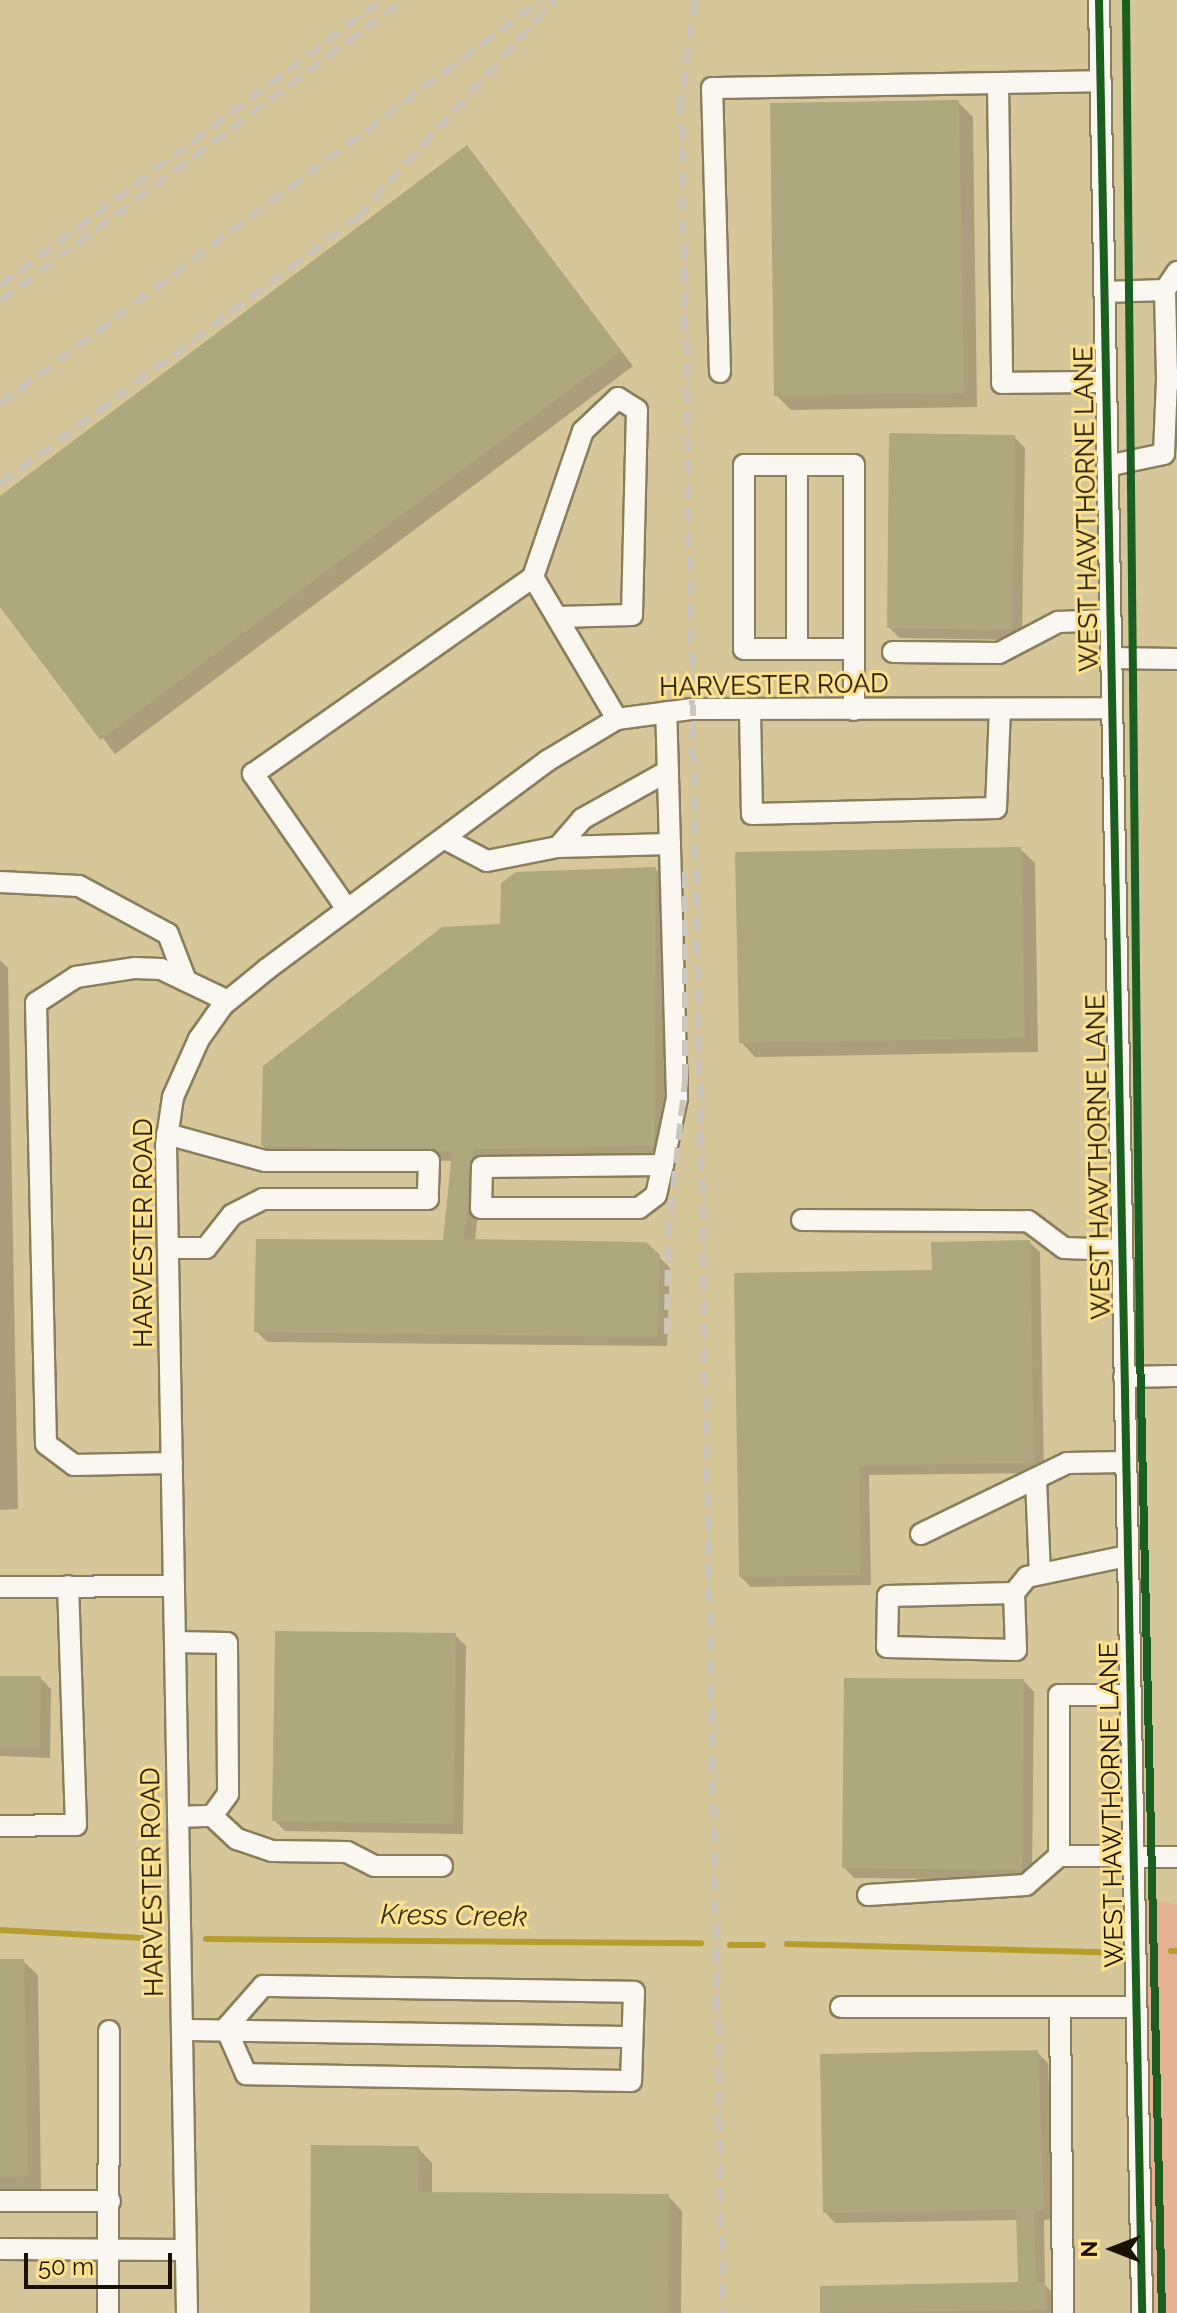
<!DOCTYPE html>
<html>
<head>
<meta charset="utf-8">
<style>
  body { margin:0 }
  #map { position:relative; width:1177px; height:2313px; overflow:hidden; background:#d6c79a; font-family:Raleway,sans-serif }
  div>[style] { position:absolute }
  .green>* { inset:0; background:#e6b294 }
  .shadow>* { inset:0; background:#0003 }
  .stream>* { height:6px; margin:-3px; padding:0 3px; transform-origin:3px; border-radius:3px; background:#b79c2e }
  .building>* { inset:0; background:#ada87e }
  .roads { filter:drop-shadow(2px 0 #897e5d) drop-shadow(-2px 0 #897e5d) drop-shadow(0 2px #897e5d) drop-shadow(0 -2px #897e5d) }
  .minor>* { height:20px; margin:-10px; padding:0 10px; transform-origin:10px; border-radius:10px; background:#f9f7f0 }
  .rail>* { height:6px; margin-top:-3px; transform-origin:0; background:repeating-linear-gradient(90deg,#cbc6b9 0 16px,transparent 0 24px) }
  .cycleway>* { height:8px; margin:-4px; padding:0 4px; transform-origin:4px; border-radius:4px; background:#1b5e20 }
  span { translate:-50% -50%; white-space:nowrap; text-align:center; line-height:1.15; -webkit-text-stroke:6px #fde28e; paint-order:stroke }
  .street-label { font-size:26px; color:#191200 }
  .water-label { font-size:28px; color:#332d1a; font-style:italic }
  .north { position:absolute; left:1073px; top:2209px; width:80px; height:80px; -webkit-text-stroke:6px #fde28e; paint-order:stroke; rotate:270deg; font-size:22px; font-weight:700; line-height:32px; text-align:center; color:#191200 }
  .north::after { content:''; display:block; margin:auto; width:28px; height:36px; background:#191200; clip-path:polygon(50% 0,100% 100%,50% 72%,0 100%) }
  .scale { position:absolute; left:24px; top:2253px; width:148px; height:36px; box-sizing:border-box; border:4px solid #191200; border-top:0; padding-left:10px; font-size:24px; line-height:28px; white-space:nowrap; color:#191200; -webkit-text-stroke:6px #fde28e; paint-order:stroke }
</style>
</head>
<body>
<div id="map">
  <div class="green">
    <div style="clip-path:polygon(1137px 1898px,1177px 1904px,1177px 2313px,1141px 2313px)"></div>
  </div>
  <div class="shadow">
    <div style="clip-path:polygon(958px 102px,973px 117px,977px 407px,791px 410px,776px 395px)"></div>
    <div style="clip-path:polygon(467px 148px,633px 366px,115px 754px,0 603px,0 498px)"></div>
    <div style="clip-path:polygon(1014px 437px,1025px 448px,1022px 640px,899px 638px,889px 627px)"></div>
    <div style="clip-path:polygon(1020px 849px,1035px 863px,1038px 1052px,755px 1057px,741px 1042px)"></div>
    <div style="clip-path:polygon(655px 869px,666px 879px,664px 1156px,483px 1159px,475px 1241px,646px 1243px,670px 1268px,667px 1346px,267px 1342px,256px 1331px,445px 1242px,453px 1161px,274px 1156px,263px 1146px,502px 926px)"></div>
    <div style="clip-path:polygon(0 960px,8px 968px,18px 1509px,0 1510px)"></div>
    <div style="clip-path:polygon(1029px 1242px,1040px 1252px,1044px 1473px,869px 1475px,871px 1585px,751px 1587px,741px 1577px,934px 1272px)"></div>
    <div style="clip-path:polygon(455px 1635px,466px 1646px,463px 1834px,285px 1831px,274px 1820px)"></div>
    <div style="clip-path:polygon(0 1678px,40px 1678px,51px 1689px,50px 1758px,0 1756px)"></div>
    <div style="clip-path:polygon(1024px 1681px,1034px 1692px,1032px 1880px,854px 1878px,844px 1867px)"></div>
    <div style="clip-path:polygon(0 1961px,23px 1961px,38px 1975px,41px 2190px,0 2191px)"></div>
    <div style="clip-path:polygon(1037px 2052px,1048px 2063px,1054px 2219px,1044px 2220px,1045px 2285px,1055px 2295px,1055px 2313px,823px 2313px,822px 2288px,1020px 2284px,1018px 2220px,835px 2223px,825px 2212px)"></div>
    <div style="clip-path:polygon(418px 2148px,432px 2163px,432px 2194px,668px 2196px,682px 2211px,681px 2313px,312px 2313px)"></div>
  </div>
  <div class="stream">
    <div style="left:0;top:1930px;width:142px;rotate:3.2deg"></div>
    <div style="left:206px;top:1939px;width:495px;rotate:0.5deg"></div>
    <div style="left:787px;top:1944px;width:314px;rotate:1.5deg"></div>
    <div style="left:730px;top:1945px;width:33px"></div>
    <div style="left:1171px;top:1951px;width:6px"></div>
  </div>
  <div class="building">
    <div style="clip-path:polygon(959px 100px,964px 393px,774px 396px,770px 103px)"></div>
    <div style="clip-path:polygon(467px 145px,621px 351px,100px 740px,0 607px,0 496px)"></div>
    <div style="clip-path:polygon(889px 433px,1015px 435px,1012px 630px,887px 628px)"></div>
    <div style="clip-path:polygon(1021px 847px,1025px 1038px,739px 1043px,735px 852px)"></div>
    <div style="clip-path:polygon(656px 867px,654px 1146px,473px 1149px,464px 1239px,646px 1242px,660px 1255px,657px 1337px,254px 1332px,256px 1239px,443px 1240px,452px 1152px,261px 1146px,263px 1066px,442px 927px,500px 924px,501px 883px,516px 872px)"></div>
    <div style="clip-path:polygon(1030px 1240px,1034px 1463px,859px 1465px,861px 1575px,739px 1577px,734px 1273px,932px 1270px,931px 1242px)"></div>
    <div style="clip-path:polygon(275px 1631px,456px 1633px,453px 1824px,272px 1821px)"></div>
    <div style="clip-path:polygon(0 1676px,41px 1676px,40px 1748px,0 1748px)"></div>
    <div style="clip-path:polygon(844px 1678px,1024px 1679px,1022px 1870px,842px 1868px)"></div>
    <div style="clip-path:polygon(0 1959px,24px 1959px,28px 2176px,0 2177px)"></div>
    <div style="clip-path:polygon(1038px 2050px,1044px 2209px,1034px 2210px,1036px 2282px,1045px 2282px,1046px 2310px,820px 2313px,820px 2286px,1018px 2282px,1016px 2210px,823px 2213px,820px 2054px)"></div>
    <div style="clip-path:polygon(311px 2145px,419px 2146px,418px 2192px,669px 2194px,668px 2313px,310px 2313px)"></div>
  </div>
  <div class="roads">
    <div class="minor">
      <div style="left:1099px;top:0;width:2313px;rotate:88.93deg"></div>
      <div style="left:998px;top:83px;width:300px;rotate:89.2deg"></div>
      <div style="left:1002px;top:383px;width:104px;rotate:-0.6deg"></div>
      <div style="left:1165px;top:290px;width:89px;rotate:88.7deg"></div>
      <div style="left:1104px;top:292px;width:61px;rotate:-1.9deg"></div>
      <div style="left:1165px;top:290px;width:22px;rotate:-56deg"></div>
      <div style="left:720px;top:372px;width:284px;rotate:-91.6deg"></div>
      <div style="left:712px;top:88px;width:389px;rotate:-1deg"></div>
      <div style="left:1107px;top:466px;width:58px;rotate:-11.9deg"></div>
      <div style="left:1164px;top:454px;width:75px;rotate:-87.7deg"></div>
      <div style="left:1167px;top:379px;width:10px"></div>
      <div style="left:533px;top:577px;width:154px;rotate:-71.1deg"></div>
      <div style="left:583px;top:431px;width:48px;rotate:-43.3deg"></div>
      <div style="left:618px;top:398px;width:22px;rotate:32deg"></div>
      <div style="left:637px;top:410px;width:205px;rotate:91.4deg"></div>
      <div style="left:632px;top:615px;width:75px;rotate:178.5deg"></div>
      <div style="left:797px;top:649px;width:184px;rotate:-90deg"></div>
      <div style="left:854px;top:649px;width:110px;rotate:180deg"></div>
      <div style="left:744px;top:649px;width:184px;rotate:-90deg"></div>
      <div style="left:744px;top:465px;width:110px"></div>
      <div style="left:854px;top:465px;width:245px;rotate:90deg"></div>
      <div style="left:893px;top:652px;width:106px;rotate:0.5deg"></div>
      <div style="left:999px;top:653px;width:67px;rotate:-27.7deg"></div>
      <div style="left:1058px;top:622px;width:52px;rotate:-2.2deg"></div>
      <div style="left:1110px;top:658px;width:67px;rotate:0.9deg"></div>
      <div style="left:750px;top:711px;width:103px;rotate:88.9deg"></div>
      <div style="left:752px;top:814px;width:244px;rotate:-1.4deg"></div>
      <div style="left:996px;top:808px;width:99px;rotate:-87.7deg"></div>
      <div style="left:445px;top:839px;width:47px;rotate:27.6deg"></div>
      <div style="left:487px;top:861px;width:72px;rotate:-11.2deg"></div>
      <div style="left:558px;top:847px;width:112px;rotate:-1.5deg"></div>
      <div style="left:558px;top:847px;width:37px;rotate:-49deg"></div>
      <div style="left:582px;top:819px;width:98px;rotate:-29.2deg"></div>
      <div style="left:0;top:882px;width:79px;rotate:2.9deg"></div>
      <div style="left:79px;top:886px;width:101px;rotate:28.3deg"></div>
      <div style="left:168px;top:934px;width:50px;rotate:69deg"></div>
      <div style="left:347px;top:909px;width:165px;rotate:-124.8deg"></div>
      <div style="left:253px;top:774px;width:342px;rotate:-35.1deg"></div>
      <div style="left:533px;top:577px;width:165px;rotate:59.4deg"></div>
      <div style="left:167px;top:1134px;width:102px;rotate:15.4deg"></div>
      <div style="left:265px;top:1161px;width:164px"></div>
      <div style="left:429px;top:1161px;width:38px;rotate:92deg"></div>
      <div style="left:428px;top:1199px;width:165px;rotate:180deg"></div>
      <div style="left:263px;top:1199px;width:35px;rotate:153deg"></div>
      <div style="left:232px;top:1215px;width:42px;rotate:128.2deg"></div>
      <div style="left:206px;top:1248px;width:38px;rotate:180deg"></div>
      <div style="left:663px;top:1165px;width:181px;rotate:179.4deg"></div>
      <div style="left:482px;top:1167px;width:41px;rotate:91.4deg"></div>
      <div style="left:481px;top:1208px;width:158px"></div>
      <div style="left:639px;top:1208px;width:21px;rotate:-37deg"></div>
      <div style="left:656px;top:1195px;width:31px;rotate:-77deg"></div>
      <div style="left:663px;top:1165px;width:68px;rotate:-78.2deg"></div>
      <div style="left:677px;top:1098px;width:386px;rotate:-91.6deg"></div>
      <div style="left:802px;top:1220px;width:226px;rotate:0.3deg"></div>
      <div style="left:1028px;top:1221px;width:45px;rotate:36.9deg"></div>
      <div style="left:1064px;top:1248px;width:57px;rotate:2deg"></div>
      <div style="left:1124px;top:1377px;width:53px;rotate:-1.1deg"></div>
      <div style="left:172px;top:1463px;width:98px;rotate:178.8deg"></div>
      <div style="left:74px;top:1465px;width:35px;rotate:-143deg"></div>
      <div style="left:46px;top:1444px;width:441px;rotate:-91.3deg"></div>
      <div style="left:36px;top:1003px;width:48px;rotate:-33deg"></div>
      <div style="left:76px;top:977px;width:60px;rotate:-8.7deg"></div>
      <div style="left:135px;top:968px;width:26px;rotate:2deg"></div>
      <div style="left:161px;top:969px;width:74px;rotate:25.5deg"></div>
      <div style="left:1036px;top:1480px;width:94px;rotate:87.6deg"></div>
      <div style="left:921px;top:1534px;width:162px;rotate:-25.9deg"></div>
      <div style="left:1067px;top:1463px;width:58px;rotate:-1deg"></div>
      <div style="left:0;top:1587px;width:174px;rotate:-0.3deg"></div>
      <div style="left:1014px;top:1593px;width:126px;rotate:178.6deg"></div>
      <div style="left:888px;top:1596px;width:51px;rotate:91.1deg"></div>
      <div style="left:887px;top:1647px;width:129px;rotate:1.3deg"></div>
      <div style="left:1016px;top:1650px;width:57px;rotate:-92deg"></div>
      <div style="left:1014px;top:1593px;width:21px;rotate:-51deg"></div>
      <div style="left:1027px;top:1577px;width:102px;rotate:-11.9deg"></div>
      <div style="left:175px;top:1642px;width:52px;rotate:1.1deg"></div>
      <div style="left:227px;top:1643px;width:151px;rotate:89.6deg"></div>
      <div style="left:228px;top:1794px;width:27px;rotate:126deg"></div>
      <div style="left:178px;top:1817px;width:34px;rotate:-2deg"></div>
      <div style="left:212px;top:1816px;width:34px;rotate:43deg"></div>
      <div style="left:237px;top:1839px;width:37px;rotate:19deg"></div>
      <div style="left:272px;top:1851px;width:75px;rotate:0.8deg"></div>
      <div style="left:347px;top:1852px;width:30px;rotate:27deg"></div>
      <div style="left:374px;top:1866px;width:68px"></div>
      <div style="left:0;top:1826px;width:76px;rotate:-0.8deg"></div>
      <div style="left:76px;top:1825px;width:239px;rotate:-91.9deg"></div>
      <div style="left:1059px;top:1856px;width:118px;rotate:0.5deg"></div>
      <div style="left:868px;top:1895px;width:158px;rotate:-3.6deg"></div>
      <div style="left:1026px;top:1885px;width:44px;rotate:-41.3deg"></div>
      <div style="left:1059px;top:1856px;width:161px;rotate:-90deg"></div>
      <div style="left:1059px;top:1695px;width:71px"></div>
      <div style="left:263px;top:1986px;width:371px;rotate:0.9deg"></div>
      <div style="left:634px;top:1992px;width:89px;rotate:91.9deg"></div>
      <div style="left:631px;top:2081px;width:385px;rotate:-179deg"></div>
      <div style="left:246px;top:2074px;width:50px;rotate:-113.5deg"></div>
      <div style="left:226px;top:2028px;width:56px;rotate:-48.6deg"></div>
      <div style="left:841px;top:2007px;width:295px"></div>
      <div style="left:1060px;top:2007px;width:306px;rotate:89.4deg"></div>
      <div style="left:182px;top:2030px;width:450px;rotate:0.9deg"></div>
      <div style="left:0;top:2201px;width:110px"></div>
      <div style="left:0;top:2249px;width:186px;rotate:0.3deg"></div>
      <div style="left:108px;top:2313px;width:282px;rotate:-89.8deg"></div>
      <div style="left:187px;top:2313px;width:1168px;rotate:-91.03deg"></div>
      <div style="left:166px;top:1145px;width:49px;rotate:-81.7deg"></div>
      <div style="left:173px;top:1097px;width:64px;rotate:-65.9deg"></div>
      <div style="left:199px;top:1039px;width:42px;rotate:-54.8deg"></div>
      <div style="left:223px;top:1005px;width:57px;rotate:-39.3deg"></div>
      <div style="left:267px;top:969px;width:349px;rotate:-36.6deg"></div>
      <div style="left:547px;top:761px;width:82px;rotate:-31deg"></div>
      <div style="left:617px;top:719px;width:76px;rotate:-7.6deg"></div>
      <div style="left:692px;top:709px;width:418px;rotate:-0.1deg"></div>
    </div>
  </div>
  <div class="rail">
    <div style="left:695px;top:0;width:101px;rotate:98deg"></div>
    <div style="left:681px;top:100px;width:2213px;rotate:88.91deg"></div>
    <div style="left:0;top:286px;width:478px;rotate:-36.8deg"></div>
    <div style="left:0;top:301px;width:504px;rotate:-36.69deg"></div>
    <div style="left:0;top:404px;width:675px;rotate:-36.75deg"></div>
    <div style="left:0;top:484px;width:445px;rotate:-36.7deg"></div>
    <div style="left:357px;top:218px;width:294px;rotate:-47.8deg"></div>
    <div style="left:667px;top:1334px;width:99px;rotate:-89.4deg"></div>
    <div style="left:668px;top:1235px;width:156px;rotate:-83.7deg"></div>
    <div style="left:685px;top:1080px;width:211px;rotate:-90deg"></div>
  </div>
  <div class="cycleway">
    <div style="left:1099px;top:0;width:2313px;rotate:88.93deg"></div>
    <div style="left:1126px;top:0;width:1352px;rotate:89.41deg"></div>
    <div style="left:1140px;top:1352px;width:961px;rotate:88.69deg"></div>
  </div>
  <div class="street-label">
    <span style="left:1087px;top:509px;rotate:-91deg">WEST HAWTHORNE LANE</span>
    <span style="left:774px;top:686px;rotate:-1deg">HARVESTER ROAD</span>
    <span style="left:1099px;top:1157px;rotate:-91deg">WEST HAWTHORNE LANE</span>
    <span style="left:144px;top:1233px;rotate:-90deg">HARVESTER ROAD</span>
    <span style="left:1112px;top:1805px;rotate:-91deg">WEST HAWTHORNE LANE</span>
    <span style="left:153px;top:1882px;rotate:-91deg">HARVESTER ROAD</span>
  </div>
  <div class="water-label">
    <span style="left:454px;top:1916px;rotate:1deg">Kress Creek</span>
  </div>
  <div class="north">N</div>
  <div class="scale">50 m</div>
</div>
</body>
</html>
